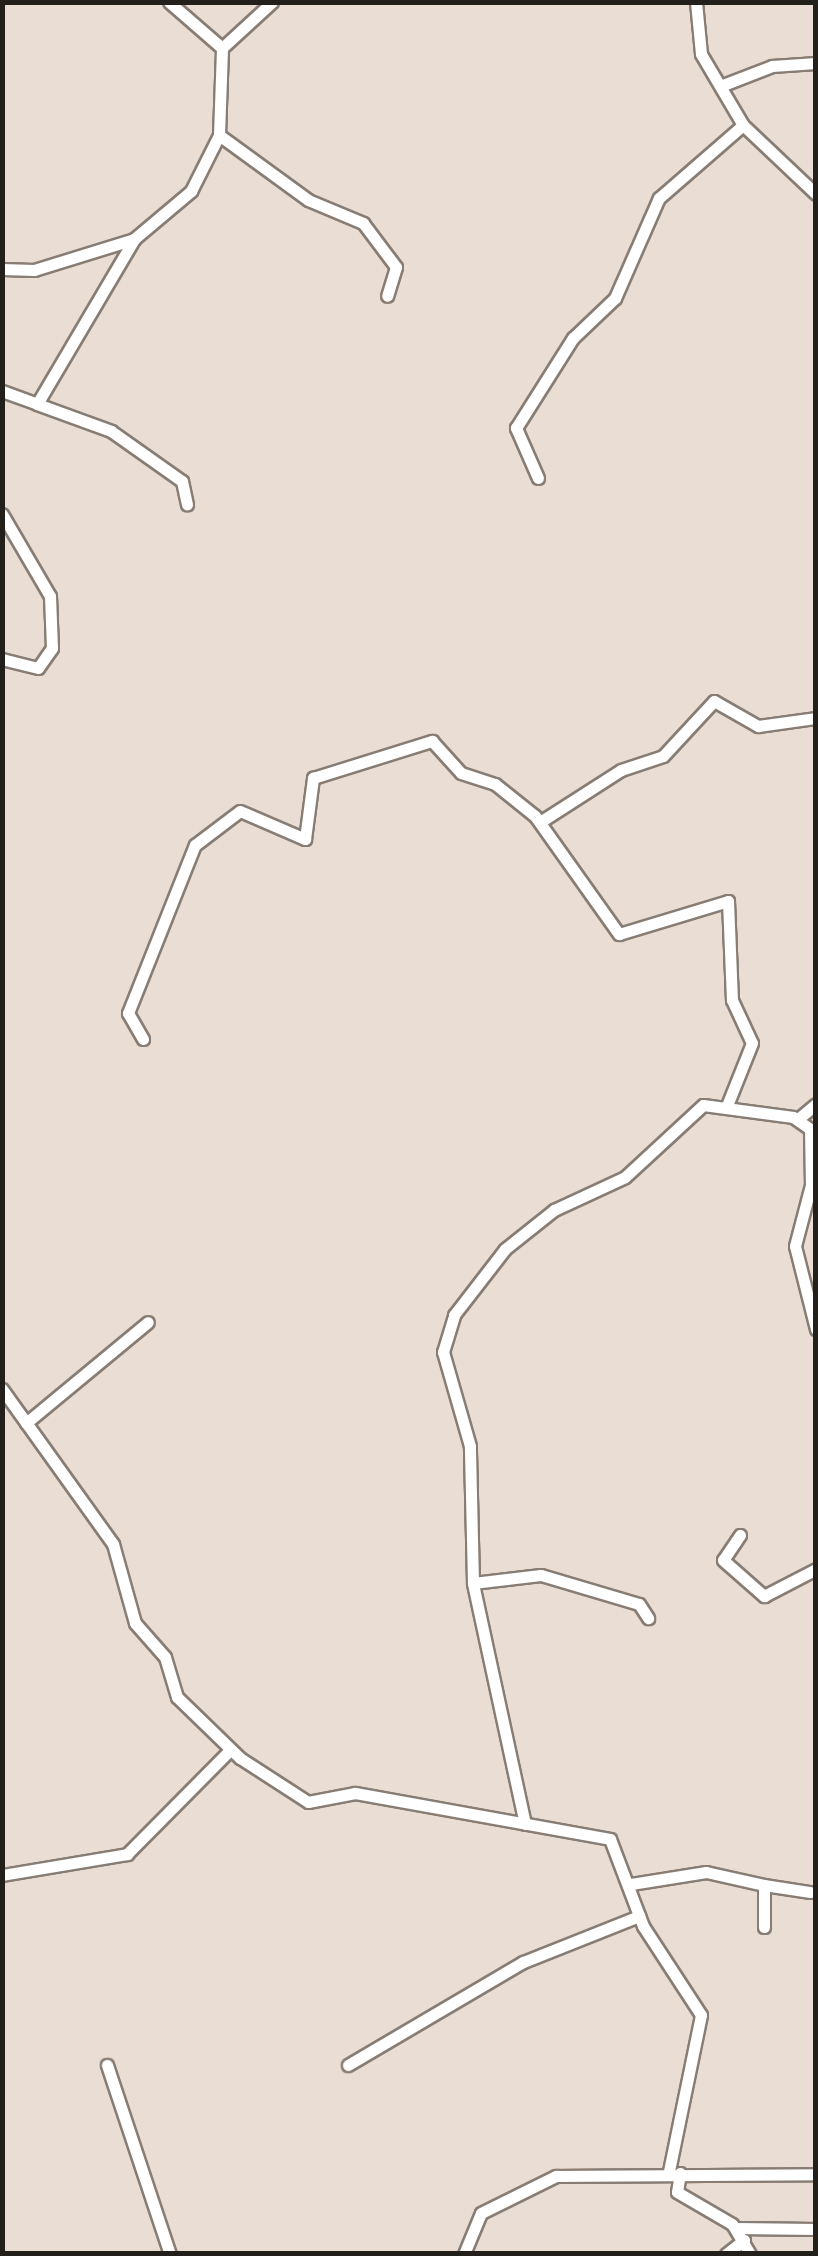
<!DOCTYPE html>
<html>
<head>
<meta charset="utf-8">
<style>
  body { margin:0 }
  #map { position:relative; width:818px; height:2256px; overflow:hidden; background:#eaded4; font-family:Raleway,sans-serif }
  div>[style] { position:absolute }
  .roads { filter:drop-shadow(2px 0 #887d74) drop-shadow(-2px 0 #887d74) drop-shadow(0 2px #887d74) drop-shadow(0 -2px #887d74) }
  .minor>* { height:11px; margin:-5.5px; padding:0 5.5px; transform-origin:5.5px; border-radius:5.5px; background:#fff }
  span { translate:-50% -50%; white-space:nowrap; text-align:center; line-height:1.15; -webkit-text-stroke:10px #eaded4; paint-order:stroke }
  .frame { position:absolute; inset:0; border:5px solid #231f1b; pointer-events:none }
</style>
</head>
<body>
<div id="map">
  <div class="roads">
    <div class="minor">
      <div style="left:696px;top:2px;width:52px;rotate:84.5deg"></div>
      <div style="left:701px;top:54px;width:82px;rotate:59.4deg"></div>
      <div style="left:743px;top:125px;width:100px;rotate:43.4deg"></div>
      <div style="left:222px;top:48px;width:68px;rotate:-42.6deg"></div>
      <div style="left:723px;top:85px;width:53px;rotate:-21.2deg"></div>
      <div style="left:772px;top:66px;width:44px;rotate:-3.9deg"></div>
      <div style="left:219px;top:135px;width:110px;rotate:36.1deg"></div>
      <div style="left:308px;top:200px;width:60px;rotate:22.7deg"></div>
      <div style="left:363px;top:223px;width:55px;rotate:53.1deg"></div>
      <div style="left:396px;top:267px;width:30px;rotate:107deg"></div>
      <div style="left:2px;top:269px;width:32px;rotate:2deg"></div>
      <div style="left:34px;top:270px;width:105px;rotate:-17.2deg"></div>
      <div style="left:134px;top:239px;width:75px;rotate:-40.1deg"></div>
      <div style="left:191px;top:191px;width:63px;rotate:-63.4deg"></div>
      <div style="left:219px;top:135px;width:87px;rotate:-88deg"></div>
      <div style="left:222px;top:48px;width:70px;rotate:-139deg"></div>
      <div style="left:2px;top:391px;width:37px;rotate:20deg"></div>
      <div style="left:37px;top:404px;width:191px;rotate:-59.5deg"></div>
      <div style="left:37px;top:404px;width:79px;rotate:20deg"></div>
      <div style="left:111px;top:431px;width:87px;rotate:35.2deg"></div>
      <div style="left:182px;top:481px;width:24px;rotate:78deg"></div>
      <div style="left:538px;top:478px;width:55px;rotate:-113.7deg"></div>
      <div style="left:516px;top:428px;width:107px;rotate:-57.7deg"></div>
      <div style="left:573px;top:338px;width:58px;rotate:-43.6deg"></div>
      <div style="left:615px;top:298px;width:109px;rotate:-66.3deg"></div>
      <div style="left:659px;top:198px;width:111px;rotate:-41deg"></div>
      <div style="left:2px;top:514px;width:95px;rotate:59.7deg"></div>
      <div style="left:50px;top:596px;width:52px;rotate:87.8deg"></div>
      <div style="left:52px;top:648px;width:24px;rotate:125deg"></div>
      <div style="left:38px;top:668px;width:37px;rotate:-166deg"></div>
      <div style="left:540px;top:822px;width:96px;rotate:-32.7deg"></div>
      <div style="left:621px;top:770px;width:44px;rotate:-18.4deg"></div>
      <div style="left:663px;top:756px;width:75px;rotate:-47.2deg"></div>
      <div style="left:714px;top:701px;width:51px;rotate:29.6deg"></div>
      <div style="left:758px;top:726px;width:59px;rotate:-7.9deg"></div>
      <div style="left:143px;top:1039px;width:30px;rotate:-120deg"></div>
      <div style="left:128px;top:1013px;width:181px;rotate:-68.3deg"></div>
      <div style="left:195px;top:845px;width:56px;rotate:-37.1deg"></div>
      <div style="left:240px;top:811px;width:71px;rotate:23.3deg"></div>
      <div style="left:305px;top:839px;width:62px;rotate:-82.5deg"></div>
      <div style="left:313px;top:778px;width:125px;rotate:-17.3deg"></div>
      <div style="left:432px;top:741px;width:43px;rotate:47.8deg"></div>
      <div style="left:461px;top:773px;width:36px;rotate:18deg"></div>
      <div style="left:495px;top:784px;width:51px;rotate:38.7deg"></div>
      <div style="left:535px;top:816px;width:145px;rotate:54.6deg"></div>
      <div style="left:619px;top:934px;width:114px;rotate:-16.8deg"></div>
      <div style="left:728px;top:901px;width:99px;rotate:87.7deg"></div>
      <div style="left:732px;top:1000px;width:47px;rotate:65.1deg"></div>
      <div style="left:752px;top:1043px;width:70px;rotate:111.8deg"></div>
      <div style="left:798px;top:1119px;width:23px;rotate:-40deg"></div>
      <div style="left:2px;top:1389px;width:191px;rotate:54.4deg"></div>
      <div style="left:113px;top:1544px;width:82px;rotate:74.4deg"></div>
      <div style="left:135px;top:1623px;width:45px;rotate:48.6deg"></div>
      <div style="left:165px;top:1657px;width:42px;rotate:73.3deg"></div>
      <div style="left:177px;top:1697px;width:88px;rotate:44.1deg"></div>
      <div style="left:240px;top:1758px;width:81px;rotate:32.9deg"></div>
      <div style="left:308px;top:1802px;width:48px;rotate:-10.8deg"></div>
      <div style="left:355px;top:1793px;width:259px;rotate:10.2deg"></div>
      <div style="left:610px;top:1839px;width:93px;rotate:69.2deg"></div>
      <div style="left:643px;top:1926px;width:106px;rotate:56.9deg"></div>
      <div style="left:701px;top:2015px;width:159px;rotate:101.6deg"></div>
      <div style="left:26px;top:1423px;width:158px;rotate:-39.6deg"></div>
      <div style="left:740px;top:1535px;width:30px;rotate:124deg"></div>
      <div style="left:723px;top:1560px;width:55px;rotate:41.3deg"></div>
      <div style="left:764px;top:1596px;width:59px;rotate:-27.4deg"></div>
      <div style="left:473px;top:1583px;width:68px;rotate:-6.7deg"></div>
      <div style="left:541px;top:1575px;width:102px;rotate:16.5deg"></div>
      <div style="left:639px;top:1604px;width:17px;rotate:57deg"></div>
      <div style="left:525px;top:1824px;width:247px;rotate:-102.2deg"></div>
      <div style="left:473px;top:1583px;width:137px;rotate:-91.3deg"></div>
      <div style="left:470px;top:1446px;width:98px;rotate:-106deg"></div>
      <div style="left:443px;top:1352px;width:39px;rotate:-73deg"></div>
      <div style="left:454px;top:1315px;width:83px;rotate:-52.3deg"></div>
      <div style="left:505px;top:1249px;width:63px;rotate:-38.5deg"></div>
      <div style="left:554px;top:1210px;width:78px;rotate:-24.9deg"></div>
      <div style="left:625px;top:1177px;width:106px;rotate:-42.7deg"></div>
      <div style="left:703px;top:1105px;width:91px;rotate:7.6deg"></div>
      <div style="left:793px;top:1117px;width:21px;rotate:35deg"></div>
      <div style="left:810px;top:1129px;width:56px;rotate:89deg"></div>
      <div style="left:811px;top:1185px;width:63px;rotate:104.7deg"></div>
      <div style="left:795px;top:1246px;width:86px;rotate:75.8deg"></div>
      <div style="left:2px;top:1875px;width:127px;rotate:-9.5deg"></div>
      <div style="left:127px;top:1854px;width:146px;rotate:-45.3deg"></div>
      <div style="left:631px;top:1884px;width:76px;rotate:-9.1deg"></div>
      <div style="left:706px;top:1872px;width:59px;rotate:12.6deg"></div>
      <div style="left:764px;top:1885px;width:42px;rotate:90deg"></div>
      <div style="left:764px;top:1885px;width:47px;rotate:8.7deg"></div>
      <div style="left:107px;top:2065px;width:199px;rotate:71.6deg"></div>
      <div style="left:348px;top:2065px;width:203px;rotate:-30.5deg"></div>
      <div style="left:523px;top:1962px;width:125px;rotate:-21.6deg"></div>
      <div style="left:680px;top:2173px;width:19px;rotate:99deg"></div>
      <div style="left:677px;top:2192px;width:64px;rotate:30.2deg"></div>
      <div style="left:732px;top:2224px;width:35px;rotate:59deg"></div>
      <div style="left:736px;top:2228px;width:80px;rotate:0.7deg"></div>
      <div style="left:464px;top:2254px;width:44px;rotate:-67.5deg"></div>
      <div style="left:481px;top:2213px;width:84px;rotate:-26.3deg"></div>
      <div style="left:556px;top:2176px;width:260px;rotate:-0.4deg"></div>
      <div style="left:726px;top:2254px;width:23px;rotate:-38deg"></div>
    </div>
  </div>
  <div class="frame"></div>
</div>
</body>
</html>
